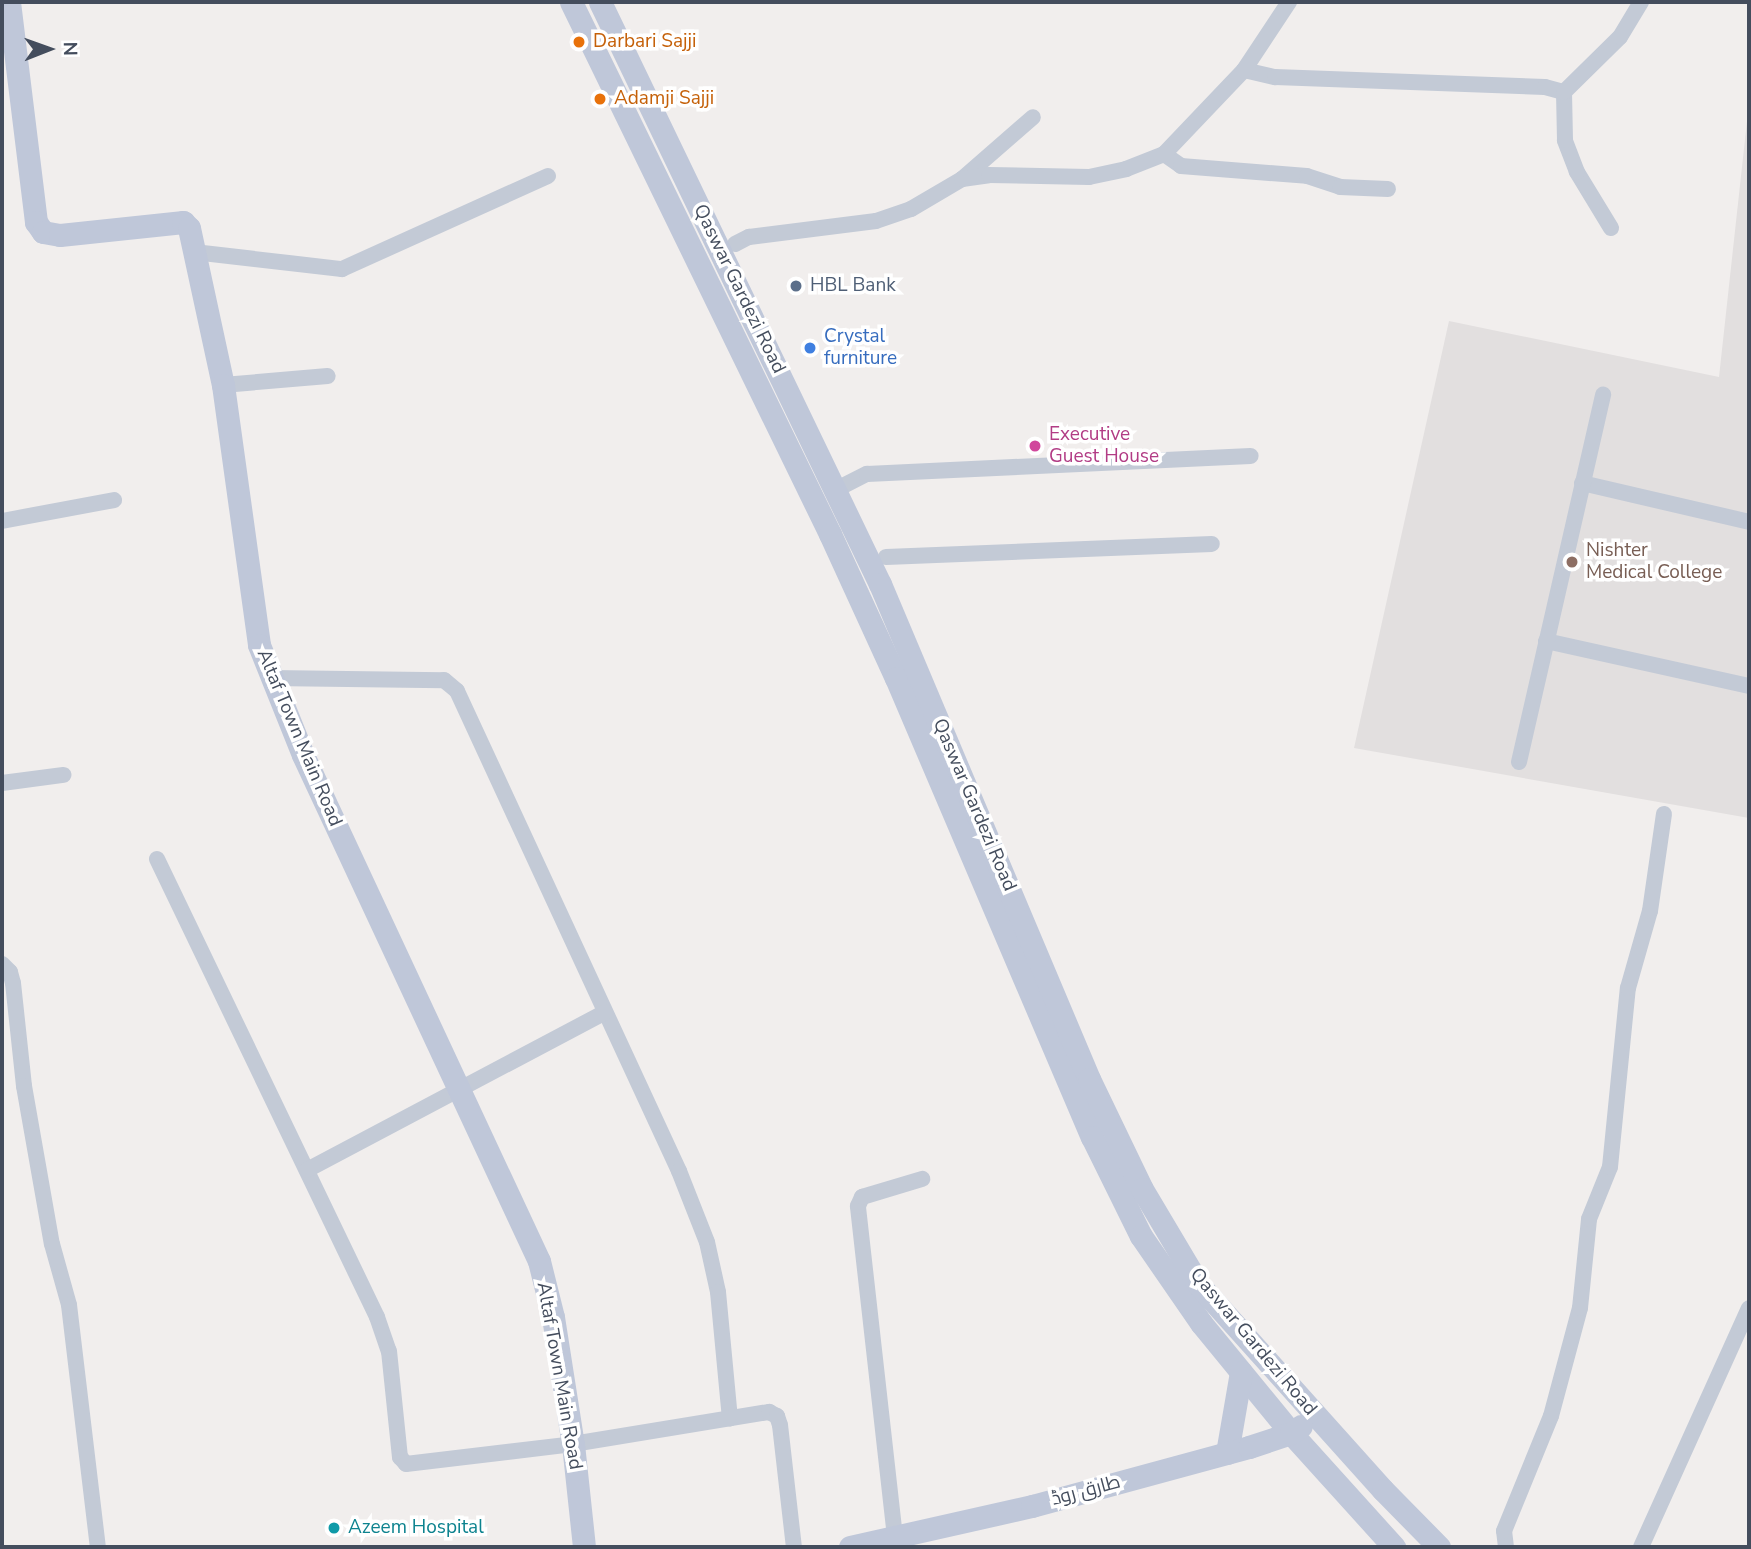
<!DOCTYPE html>
<html>
<head>
<meta charset="utf-8">
<style>
  body { margin:0 }
  #map { position:relative; width:1751px; height:1549px; overflow:hidden; background:#f1eeed; font-family:"Nunito Sans",Cairo,sans-serif }
  div>[style] { position:absolute }
  .education>* { inset:0; background:#e2dfdf }
  .street>* { height:16px; margin:-8px; padding:0 8px; transform-origin:8px; border-radius:8px; background:#c3cad6 }
  .secondary>* { height:23px; margin:-11.5px; padding:0 11.5px; transform-origin:11.5px; border-radius:11.5px; background:#bfc7d9 }
  .dots>* { width:19px; height:19px; translate:-50% -50%; box-sizing:border-box; border:4px solid #fff; border-radius:50% }
  span { translate:-50% -50%; white-space:nowrap; text-align:center; line-height:1.15; -webkit-text-stroke:7px #fff; paint-order:stroke }
  .food-label { font-size:19px; color:#c56008 }
  .left { translate:0 -50%; text-align:left }
  .service-label { font-size:19px; color:#4e5e75 }
  .street-label { font-size:19px; color:#444d5d }
  .shop-label { font-size:19px; color:#366cbe }
  .hotel-label { font-size:19px; color:#b23c85 }
  .education-label { font-size:19px; color:#785e54 }
  .culture-label { font-size:19px; color:#0d838f }
  .frame { position:absolute; inset:0; border:4px solid #444d5d; pointer-events:none }
  .north { position:absolute; left:14px; top:14px; width:70px; height:70px; -webkit-text-stroke:5px #fff; paint-order:stroke; rotate:89deg; font-size:19px; font-weight:700; line-height:28px; text-align:center; color:#444d5d }
  .north::after { content:''; display:block; margin:auto; width:24px; height:32px; background:#444d5d; clip-path:polygon(50% 0,100% 100%,50% 72%,0 100%) }
</style>
</head>
<body>
<div id="map">
  <div class="education">
    <div style="clip-path:polygon(1749px 103px,1749px 818px,1354px 748px,1449px 321px,1719px 377px)"></div>
  </div>
  <div class="street">
    <div style="left:1244px;top:70px;width:32px;rotate:13deg"></div>
    <div style="left:1275px;top:77px;width:270px;rotate:2.1deg"></div>
    <div style="left:1545px;top:87px;width:20px;rotate:15deg"></div>
    <div style="left:1164px;top:154px;width:21px;rotate:35deg"></div>
    <div style="left:1181px;top:166px;width:126px;rotate:4.5deg"></div>
    <div style="left:1307px;top:176px;width:35px;rotate:18deg"></div>
    <div style="left:1340px;top:187px;width:48px;rotate:2.4deg"></div>
    <div style="left:962px;top:179px;width:94px;rotate:-41.1deg"></div>
    <div style="left:1611px;top:228px;width:66px;rotate:-121.3deg"></div>
    <div style="left:1577px;top:172px;width:34px;rotate:-111deg"></div>
    <div style="left:1565px;top:140px;width:48px;rotate:-91.2deg"></div>
    <div style="left:1564px;top:92px;width:78px;rotate:-44.5deg"></div>
    <div style="left:1620px;top:37px;width:41px;rotate:-59deg"></div>
    <div style="left:735px;top:244px;width:16px;rotate:-27deg"></div>
    <div style="left:749px;top:237px;width:128px;rotate:-7.2deg"></div>
    <div style="left:876px;top:221px;width:37px;rotate:-19deg"></div>
    <div style="left:911px;top:209px;width:59px;rotate:-30.5deg"></div>
    <div style="left:962px;top:179px;width:27px;rotate:-8deg"></div>
    <div style="left:989px;top:175px;width:100px;rotate:1.1deg"></div>
    <div style="left:1089px;top:177px;width:38px;rotate:-12deg"></div>
    <div style="left:1126px;top:169px;width:41px;rotate:-21.5deg"></div>
    <div style="left:1164px;top:154px;width:116px;rotate:-46.4deg"></div>
    <div style="left:1244px;top:70px;width:82px;rotate:-56.5deg"></div>
    <div style="left:194px;top:252px;width:149px;rotate:6.6deg"></div>
    <div style="left:342px;top:269px;width:226px;rotate:-24.3deg"></div>
    <div style="left:223px;top:385px;width:105px;rotate:-4.9deg"></div>
    <div style="left:1582px;top:483px;width:171px;rotate:13.1deg"></div>
    <div style="left:835px;top:490px;width:36px;rotate:-27deg"></div>
    <div style="left:867px;top:474px;width:384px;rotate:-2.7deg"></div>
    <div style="left:2px;top:521px;width:114px;rotate:-10.6deg"></div>
    <div style="left:886px;top:557px;width:326px;rotate:-2.3deg"></div>
    <div style="left:1546px;top:641px;width:208px;rotate:12.5deg"></div>
    <div style="left:270px;top:678px;width:174px;rotate:0.7deg"></div>
    <div style="left:444px;top:680px;width:17px;rotate:40deg"></div>
    <div style="left:457px;top:691px;width:529px;rotate:65.18deg"></div>
    <div style="left:679px;top:1171px;width:76px;rotate:68.5deg"></div>
    <div style="left:707px;top:1242px;width:51px;rotate:77.6deg"></div>
    <div style="left:718px;top:1292px;width:127px;rotate:84.6deg"></div>
    <div style="left:1519px;top:762px;width:377px;rotate:-77.1deg"></div>
    <div style="left:2px;top:783px;width:62px;rotate:-7.5deg"></div>
    <div style="left:157px;top:859px;width:508px;rotate:64.34deg"></div>
    <div style="left:377px;top:1317px;width:36px;rotate:71deg"></div>
    <div style="left:389px;top:1351px;width:107px;rotate:84.1deg"></div>
    <div style="left:400px;top:1457px;width:9px;rotate:49deg"></div>
    <div style="left:406px;top:1464px;width:168px;rotate:-6.8deg"></div>
    <div style="left:573px;top:1444px;width:199px;rotate:-9.3deg"></div>
    <div style="left:769px;top:1412px;width:9px;rotate:27deg"></div>
    <div style="left:777px;top:1416px;width:9px;rotate:72deg"></div>
    <div style="left:780px;top:1425px;width:123px;rotate:83.5deg"></div>
    <div style="left:2px;top:964px;width:11px;rotate:45deg"></div>
    <div style="left:10px;top:972px;width:11px;rotate:75deg"></div>
    <div style="left:13px;top:983px;width:104px;rotate:83.9deg"></div>
    <div style="left:24px;top:1086px;width:160px;rotate:80deg"></div>
    <div style="left:52px;top:1244px;width:63px;rotate:74.4deg"></div>
    <div style="left:69px;top:1305px;width:244px;rotate:83.2deg"></div>
    <div style="left:307px;top:1170px;width:337px;rotate:-27.9deg"></div>
    <div style="left:895px;top:1537px;width:333px;rotate:-96.4deg"></div>
    <div style="left:858px;top:1206px;width:10px;rotate:-66deg"></div>
    <div style="left:862px;top:1197px;width:63px;rotate:-16.7deg"></div>
    <div style="left:1506px;top:1547px;width:16px;rotate:-97deg"></div>
    <div style="left:1504px;top:1531px;width:124px;rotate:-67.8deg"></div>
    <div style="left:1551px;top:1416px;width:112px;rotate:-75deg"></div>
    <div style="left:1580px;top:1308px;width:89px;rotate:-84.2deg"></div>
    <div style="left:1589px;top:1219px;width:56px;rotate:-68deg"></div>
    <div style="left:1610px;top:1167px;width:180px;rotate:-84.3deg"></div>
    <div style="left:1628px;top:988px;width:80px;rotate:-74.1deg"></div>
    <div style="left:1650px;top:911px;width:98px;rotate:-81.8deg"></div>
    <div style="left:1641px;top:1547px;width:262px;rotate:-65.7deg"></div>
  </div>
  <div class="secondary">
    <div style="left:9px;top:2px;width:222px;rotate:83deg"></div>
    <div style="left:36px;top:222px;width:12px;rotate:55deg"></div>
    <div style="left:43px;top:232px;width:17px;rotate:10deg"></div>
    <div style="left:60px;top:235px;width:124px;rotate:-6deg"></div>
    <div style="left:183px;top:222px;width:8px;rotate:45deg"></div>
    <div style="left:189px;top:228px;width:161px;rotate:77.8deg"></div>
    <div style="left:223px;top:385px;width:262px;rotate:82.1deg"></div>
    <div style="left:259px;top:645px;width:118px;rotate:68.2deg"></div>
    <div style="left:303px;top:755px;width:558px;rotate:65deg"></div>
    <div style="left:539px;top:1261px;width:58px;rotate:76deg"></div>
    <div style="left:553px;top:1317px;width:129px;rotate:81.1deg"></div>
    <div style="left:573px;top:1444px;width:104px;rotate:83.9deg"></div>
    <div style="left:571px;top:2px;width:592px;rotate:64.04deg"></div>
    <div style="left:830px;top:534px;width:158px;rotate:65.4deg"></div>
    <div style="left:896px;top:678px;width:499px;rotate:66.9deg"></div>
    <div style="left:1092px;top:1137px;width:110px;rotate:63.7deg"></div>
    <div style="left:1141px;top:1236px;width:106px;rotate:55.4deg"></div>
    <div style="left:1201px;top:1323px;width:142px;rotate:50.7deg"></div>
    <div style="left:1291px;top:1433px;width:154px;rotate:47.9deg"></div>
    <div style="left:600px;top:2px;width:646px;rotate:64.31deg"></div>
    <div style="left:880px;top:584px;width:537px;rotate:67.11deg"></div>
    <div style="left:1089px;top:1079px;width:122px;rotate:64.3deg"></div>
    <div style="left:1142px;top:1189px;width:112px;rotate:59.3deg"></div>
    <div style="left:1199px;top:1285px;width:275px;rotate:48.1deg"></div>
    <div style="left:1383px;top:1490px;width:80px;rotate:45.5deg"></div>
    <div style="left:1227px;top:1453px;width:82px;rotate:-80.2deg"></div>
    <div style="left:850px;top:1547px;width:187px;rotate:-12.7deg"></div>
    <div style="left:1032px;top:1506px;width:225px;rotate:-15.2deg"></div>
    <div style="left:1249px;top:1447px;width:44px;rotate:-18.4deg"></div>
    <div style="left:1291px;top:1433px;width:12px;rotate:-35deg"></div>
  </div>
  <div class="dots">
    <div style="left:579px;top:42px;background:#e8710a"></div>
    <div style="left:600px;top:99px;background:#e8710a"></div>
    <div style="left:796px;top:286px;background:#5c6f8a"></div>
    <div style="left:810px;top:348px;background:#3f7fe0"></div>
    <div style="left:1035px;top:446px;background:#d1479c"></div>
    <div style="left:1572px;top:562px;background:#8d6e63"></div>
    <div style="left:334px;top:1528px;background:#0f9aa8"></div>
  </div>
  <div class="food-label">
    <span class="left" style="left:593px;top:42px">Darbari Sajji</span>
    <span class="left" style="left:614px;top:99px">Adamji Sajji</span>
  </div>
  <div class="service-label">
    <span class="left" style="left:810px;top:286px">HBL Bank</span>
  </div>
  <div class="street-label">
    <span style="left:739px;top:289px;rotate:64deg">Qaswar Gardezi Road</span>
    <span style="left:299px;top:738px;rotate:67deg">Altaf Town Main Road</span>
    <span style="left:974px;top:805px;rotate:67deg">Qaswar Gardezi Road</span>
    <span style="left:1253px;top:1342px;rotate:50deg">Qaswar Gardezi Road</span>
    <span style="left:559px;top:1376px;rotate:80deg">Altaf Town Main Road</span>
    <span style="left:1086px;top:1491px;rotate:-15deg">طارق روڈ</span>
  </div>
  <div class="shop-label">
    <span class="left" style="left:824px;top:348px">Crystal<br>furniture</span>
  </div>
  <div class="hotel-label">
    <span class="left" style="left:1049px;top:446px">Executive<br>Guest House</span>
  </div>
  <div class="education-label">
    <span class="left" style="left:1586px;top:562px">Nishter<br>Medical College</span>
  </div>
  <div class="culture-label">
    <span class="left" style="left:348px;top:1528px">Azeem Hospital</span>
  </div>
  <div class="frame"></div>
  <div class="north">N</div>
</div>
</body>
</html>
